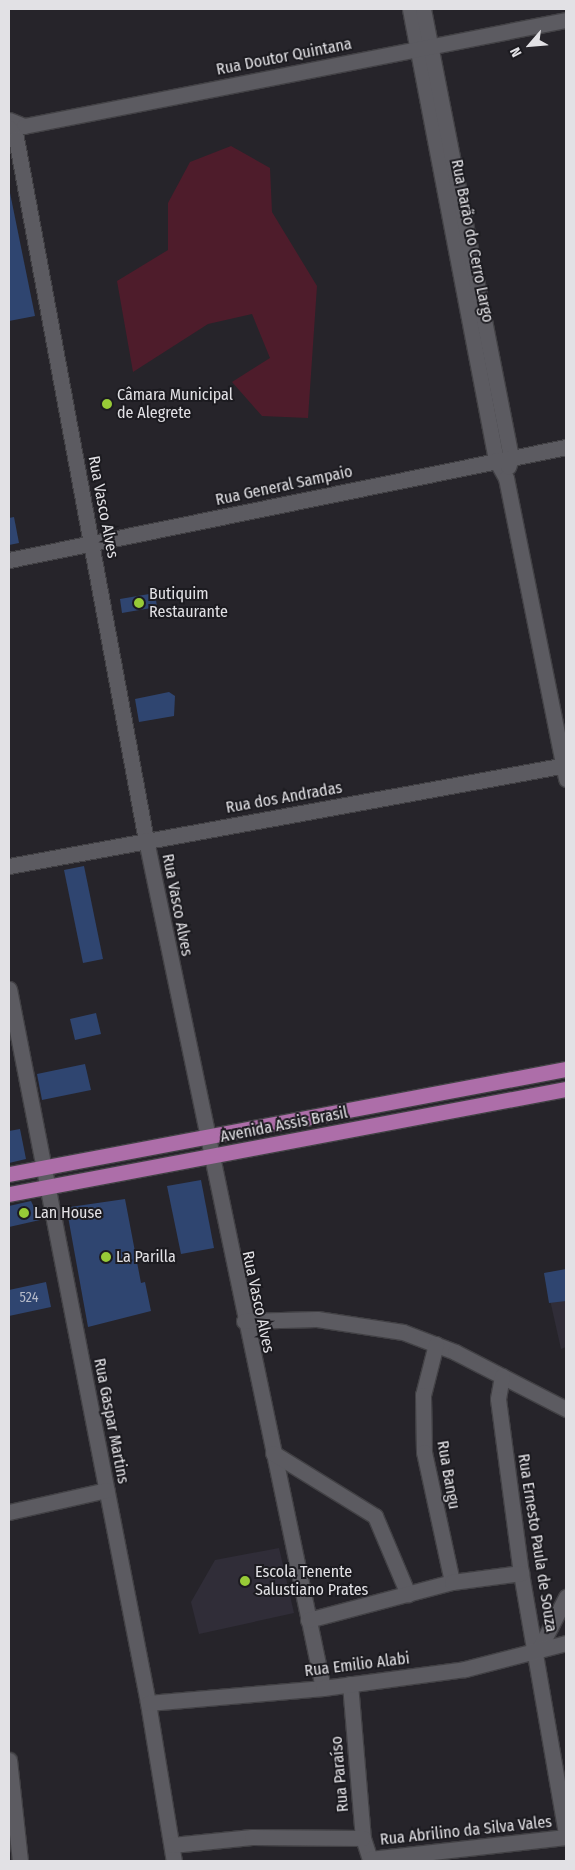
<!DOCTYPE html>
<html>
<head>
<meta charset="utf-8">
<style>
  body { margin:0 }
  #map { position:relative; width:575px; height:1870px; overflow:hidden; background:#26242a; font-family:"Fira Sans Condensed",sans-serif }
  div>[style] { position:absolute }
  .built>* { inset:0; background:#302d38 }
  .green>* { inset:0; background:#4e1c2b }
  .building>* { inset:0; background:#2f4570 }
  .roads { filter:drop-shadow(1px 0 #424145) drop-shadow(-1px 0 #424145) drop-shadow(0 1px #424145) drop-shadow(0 -1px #424145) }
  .minor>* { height:15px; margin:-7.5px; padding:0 7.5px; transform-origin:7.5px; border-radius:7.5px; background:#5c5b61 }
  .major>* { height:15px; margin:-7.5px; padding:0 7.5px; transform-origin:7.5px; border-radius:7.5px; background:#ad6ea9 }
  .dots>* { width:14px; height:14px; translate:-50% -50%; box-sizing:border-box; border:2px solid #1c1b20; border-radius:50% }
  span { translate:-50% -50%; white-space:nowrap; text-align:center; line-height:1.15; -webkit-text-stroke:4px #1c1b20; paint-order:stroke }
  .number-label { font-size:14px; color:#b5bac8 }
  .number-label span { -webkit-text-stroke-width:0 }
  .street-label { font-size:16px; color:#e2e1e5 }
  .poi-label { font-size:16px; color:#e2e1e5 }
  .left { translate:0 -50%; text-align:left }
  .frame { position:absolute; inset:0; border:10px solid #e2e1e5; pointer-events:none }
  .north { position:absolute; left:505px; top:20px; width:50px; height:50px; -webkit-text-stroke:4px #1c1b20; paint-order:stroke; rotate:243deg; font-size:14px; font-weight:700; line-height:20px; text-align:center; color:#e2e1e5 }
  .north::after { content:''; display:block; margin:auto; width:18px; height:22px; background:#e2e1e5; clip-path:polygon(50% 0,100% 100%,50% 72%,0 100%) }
</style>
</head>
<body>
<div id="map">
  <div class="built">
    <div style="clip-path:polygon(566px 1270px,566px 1347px,561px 1349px,544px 1273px)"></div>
    <div style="clip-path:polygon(279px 1548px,294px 1613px,199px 1634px,191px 1602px,215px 1560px)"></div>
  </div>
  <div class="green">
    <div style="clip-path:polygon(231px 146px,270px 168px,272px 212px,317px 286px,308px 418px,262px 416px,232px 382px,270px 358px,252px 314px,208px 324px,133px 372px,117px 281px,168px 250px,168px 203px,190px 162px)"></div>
  </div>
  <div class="building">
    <div style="clip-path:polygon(9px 188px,35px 316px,9px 321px)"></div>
    <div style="clip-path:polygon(14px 517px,19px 543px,9px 545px,9px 518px)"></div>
    <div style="clip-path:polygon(155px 593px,157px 607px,122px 613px,120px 599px)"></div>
    <div style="clip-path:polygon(169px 692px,175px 696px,174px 716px,139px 722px,135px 699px)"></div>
    <div style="clip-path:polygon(84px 866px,103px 959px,83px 963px,64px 870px)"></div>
    <div style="clip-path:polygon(96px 1013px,101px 1034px,75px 1040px,70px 1019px)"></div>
    <div style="clip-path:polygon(85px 1064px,91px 1090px,42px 1100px,37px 1074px)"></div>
    <div style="clip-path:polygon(20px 1129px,26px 1159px,9px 1163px,9px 1131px)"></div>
    <div style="clip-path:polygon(201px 1180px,214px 1248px,181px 1254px,167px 1186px)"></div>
    <div style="clip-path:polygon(125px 1199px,141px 1283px,145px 1282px,151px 1311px,88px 1327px,67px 1211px,70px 1207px)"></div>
    <div style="clip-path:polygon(31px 1201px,40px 1220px,9px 1227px,9px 1206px)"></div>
    <div style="clip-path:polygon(566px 1269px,566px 1301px,549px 1303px,544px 1273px)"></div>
    <div style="clip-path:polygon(46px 1282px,51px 1307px,9px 1316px,9px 1290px)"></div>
  </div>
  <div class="roads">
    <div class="minor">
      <div style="left:410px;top:9px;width:459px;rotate:79.2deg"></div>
      <div style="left:496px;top:460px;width:21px;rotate:61deg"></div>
      <div style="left:506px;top:478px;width:307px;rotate:78.7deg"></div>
      <div style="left:423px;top:9px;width:458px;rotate:78.9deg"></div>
      <div style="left:511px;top:458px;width:9px;rotate:108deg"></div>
      <div style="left:9px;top:120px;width:16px;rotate:22deg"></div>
      <div style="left:24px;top:126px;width:552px;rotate:-11.07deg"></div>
      <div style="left:9px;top:128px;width:12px;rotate:55deg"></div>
      <div style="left:16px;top:138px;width:714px;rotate:79.51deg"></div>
      <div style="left:146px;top:840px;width:866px;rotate:78.21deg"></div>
      <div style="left:9px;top:560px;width:568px;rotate:-11.47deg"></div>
      <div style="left:9px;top:866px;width:566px;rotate:-10.28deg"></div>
      <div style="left:9px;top:989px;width:727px;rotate:78.98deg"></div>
      <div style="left:148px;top:1703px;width:160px;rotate:80.7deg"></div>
      <div style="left:244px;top:1321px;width:73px;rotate:-1.6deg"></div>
      <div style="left:317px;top:1319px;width:87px;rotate:8.6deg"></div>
      <div style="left:403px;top:1332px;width:56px;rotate:21deg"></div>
      <div style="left:455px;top:1352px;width:125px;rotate:27.2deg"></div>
      <div style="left:436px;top:1344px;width:53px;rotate:104.3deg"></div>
      <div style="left:423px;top:1395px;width:57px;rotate:89deg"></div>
      <div style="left:424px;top:1452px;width:133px;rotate:77.8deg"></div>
      <div style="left:502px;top:1376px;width:23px;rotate:100deg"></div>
      <div style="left:498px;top:1399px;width:176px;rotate:82.5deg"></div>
      <div style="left:521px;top:1573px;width:264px;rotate:80.2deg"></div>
      <div style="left:273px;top:1453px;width:120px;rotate:31.7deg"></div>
      <div style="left:375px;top:1516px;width:85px;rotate:67.1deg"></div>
      <div style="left:9px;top:1512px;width:100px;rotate:-12.7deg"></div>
      <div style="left:308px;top:1620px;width:149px;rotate:-14.8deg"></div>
      <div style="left:452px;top:1582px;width:70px;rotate:-7.4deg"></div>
      <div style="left:539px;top:1649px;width:59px;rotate:-62.6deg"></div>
      <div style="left:350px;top:1684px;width:155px;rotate:85.2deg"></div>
      <div style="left:363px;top:1838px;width:22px;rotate:72deg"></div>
      <div style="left:370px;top:1859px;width:197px;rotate:-6.4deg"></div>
      <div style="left:148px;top:1703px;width:176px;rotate:-4.9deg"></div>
      <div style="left:323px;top:1688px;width:143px;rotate:-7.6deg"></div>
      <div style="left:465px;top:1669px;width:104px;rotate:-14.4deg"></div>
      <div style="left:9px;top:1760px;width:102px;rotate:83.8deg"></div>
      <div style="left:172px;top:1845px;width:80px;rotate:-5.7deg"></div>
      <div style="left:252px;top:1837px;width:111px;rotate:0.5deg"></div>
    </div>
    <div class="major">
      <div style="left:9px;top:1174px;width:567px;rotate:-10.68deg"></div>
      <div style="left:9px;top:1194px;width:567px;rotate:-10.68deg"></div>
    </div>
  </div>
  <div class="dots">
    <div style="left:107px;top:404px;background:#98cb37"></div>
    <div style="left:139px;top:603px;background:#98cb37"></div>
    <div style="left:24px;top:1213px;background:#98cb37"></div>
    <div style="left:106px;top:1257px;background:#98cb37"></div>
    <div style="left:245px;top:1581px;background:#98cb37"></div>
  </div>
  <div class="number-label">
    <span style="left:29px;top:1298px">524</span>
  </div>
  <div class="street-label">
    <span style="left:284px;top:57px;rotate:-11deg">Rua Doutor Quintana</span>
    <span style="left:472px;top:241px;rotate:79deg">Rua Barão do Cerro Largo</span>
    <span style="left:284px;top:486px;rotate:-12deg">Rua General Sampaio</span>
    <span style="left:103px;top:507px;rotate:79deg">Rua Vasco Alves</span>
    <span style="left:284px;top:798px;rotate:-10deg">Rua dos Andradas</span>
    <span style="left:177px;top:905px;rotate:79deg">Rua Vasco Alves</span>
    <span style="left:284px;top:1125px;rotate:-11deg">Avenida Assis Brasil</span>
    <span style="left:258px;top:1302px;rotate:78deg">Rua Vasco Alves</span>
    <span style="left:111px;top:1421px;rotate:79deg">Rua Gaspar Martins</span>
    <span style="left:448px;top:1475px;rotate:80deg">Rua Bangu</span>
    <span style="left:537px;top:1543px;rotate:81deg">Rua Ernesto Paula de Souza</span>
    <span style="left:357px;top:1665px;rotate:-7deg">Rua Emilio Alabi</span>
    <span style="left:340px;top:1774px;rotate:-95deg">Rua Paraíso</span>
    <span style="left:466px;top:1831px;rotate:-6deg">Rua Abrilino da Silva Vales</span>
  </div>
  <div class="poi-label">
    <span class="left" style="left:117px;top:404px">Câmara Municipal<br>de Alegrete</span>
    <span class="left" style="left:149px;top:603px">Butiquim<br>Restaurante</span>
    <span class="left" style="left:34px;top:1213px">Lan House</span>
    <span class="left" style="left:116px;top:1257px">La Parilla</span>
    <span class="left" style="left:255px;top:1581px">Escola Tenente<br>Salustiano Prates</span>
  </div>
  <div class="frame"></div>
  <div class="north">N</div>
</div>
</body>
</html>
